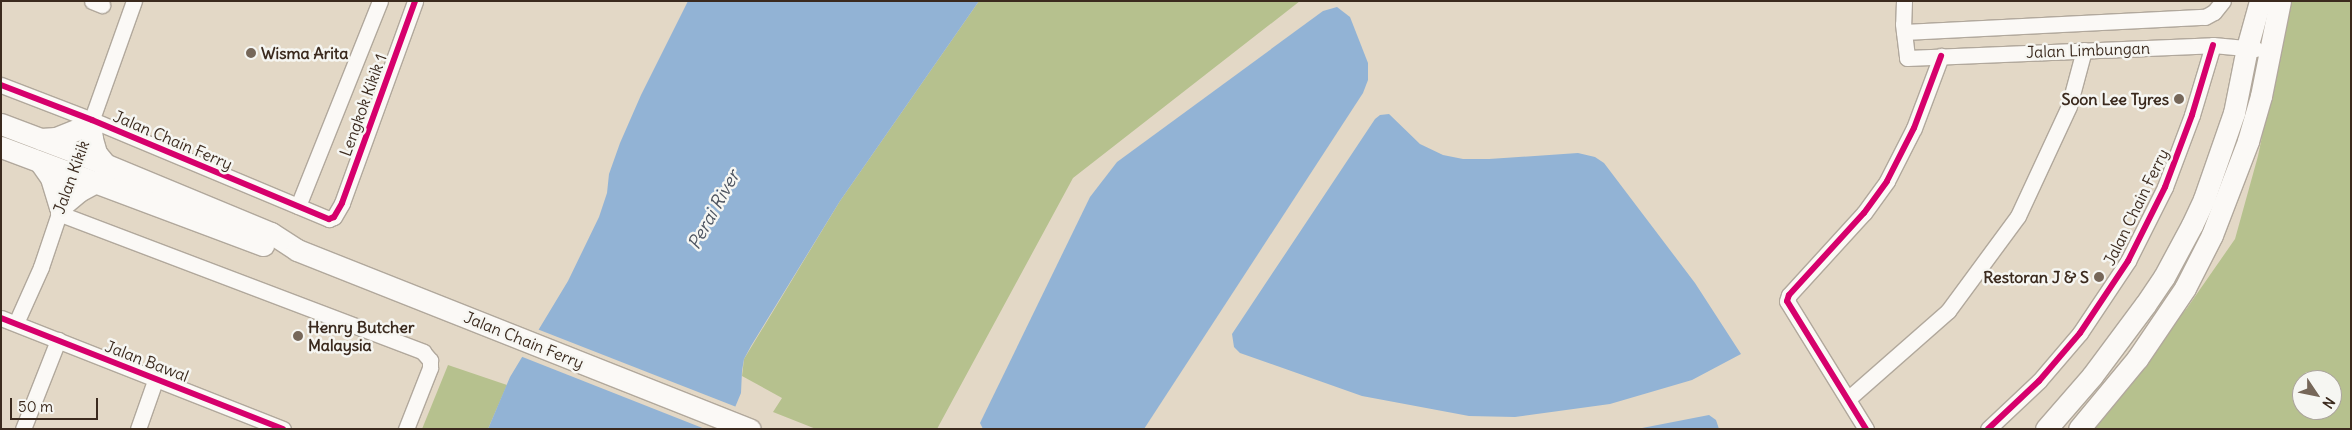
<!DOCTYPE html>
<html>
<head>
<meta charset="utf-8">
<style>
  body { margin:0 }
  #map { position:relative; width:2352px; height:430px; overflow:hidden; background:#e3d8c6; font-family:Delius,sans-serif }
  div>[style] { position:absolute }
  .forest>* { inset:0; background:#b6c18e }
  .water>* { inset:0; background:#92b3d5 }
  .pier>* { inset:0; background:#e3d8c6 }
  .roads { filter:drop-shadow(1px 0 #b1a89c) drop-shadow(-1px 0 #b1a89c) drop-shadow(0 1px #b1a89c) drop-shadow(0 -1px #b1a89c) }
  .minor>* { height:15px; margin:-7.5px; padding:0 7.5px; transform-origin:7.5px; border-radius:7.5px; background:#fbf9f6 }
  .highway>* { height:21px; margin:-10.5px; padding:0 10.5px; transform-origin:10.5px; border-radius:10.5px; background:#fbf9f6 }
  .cycleway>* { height:6px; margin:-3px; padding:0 3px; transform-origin:3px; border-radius:3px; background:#d6006c }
  .dots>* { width:14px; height:14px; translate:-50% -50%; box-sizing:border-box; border:2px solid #f6f6f2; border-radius:50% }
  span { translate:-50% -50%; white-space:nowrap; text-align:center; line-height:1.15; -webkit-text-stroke:5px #f6f6f2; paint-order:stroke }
  .street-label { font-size:16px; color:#3b2a1e }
  .poi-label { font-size:16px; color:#3b2a1e; font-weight:700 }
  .left { translate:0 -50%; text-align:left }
  .right { translate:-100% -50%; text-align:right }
  .water-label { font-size:18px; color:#4d5460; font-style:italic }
  .frame { position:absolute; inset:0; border:2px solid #3b2a1e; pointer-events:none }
  .north { position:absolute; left:2292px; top:370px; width:50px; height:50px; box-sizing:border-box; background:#f6f6f2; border:1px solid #aba49d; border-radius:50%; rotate:124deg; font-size:14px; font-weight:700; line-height:20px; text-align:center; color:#3b2a1e }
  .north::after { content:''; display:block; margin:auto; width:18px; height:22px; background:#766759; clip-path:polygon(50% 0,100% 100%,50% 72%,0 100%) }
  .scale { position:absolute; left:10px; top:398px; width:88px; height:22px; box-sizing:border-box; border:2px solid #3b2a1e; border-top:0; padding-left:6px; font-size:15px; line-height:18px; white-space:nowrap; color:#3b2a1e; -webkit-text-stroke:4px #f6f6f2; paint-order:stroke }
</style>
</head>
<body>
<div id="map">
  <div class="forest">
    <div style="clip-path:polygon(979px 1px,1300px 1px,1073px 178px,937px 429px,816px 429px,773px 412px,782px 398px,742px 376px,744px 359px,840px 201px)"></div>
    <div style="clip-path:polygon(evenodd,2290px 1px,2351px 1px,2351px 429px,2088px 429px,2187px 308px,2235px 239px,2258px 156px,2290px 1px,2302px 380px,2332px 380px,2332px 410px,2302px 410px,2302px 380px)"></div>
    <div style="clip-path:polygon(448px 365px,507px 385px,488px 429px,422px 429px)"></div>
  </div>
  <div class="water">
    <div style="clip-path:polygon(688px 1px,979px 1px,840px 201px,751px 346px,744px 359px,742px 371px,741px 393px,726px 429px,488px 429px,510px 377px,568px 281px,599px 217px,607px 193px,609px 174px,620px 143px,641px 95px)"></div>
    <div style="clip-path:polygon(1337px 7px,1350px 17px,1368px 63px,1368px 80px,1363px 93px,1144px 429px,983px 429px,980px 423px,1090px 197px,1117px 162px,1323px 11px)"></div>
    <div style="clip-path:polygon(1389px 114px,1420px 144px,1443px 155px,1463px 159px,1489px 159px,1578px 153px,1595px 157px,1604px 163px,1695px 283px,1741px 354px,1692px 380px,1610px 404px,1515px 417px,1469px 416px,1362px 396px,1240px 353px,1234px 347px,1232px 334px,1375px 119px,1380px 115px)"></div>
    <div style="clip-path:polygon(1709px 415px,1716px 420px,1719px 429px,1637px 429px)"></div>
  </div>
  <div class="pier">
    <div style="clip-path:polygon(537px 329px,739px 408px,737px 413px,729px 429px,705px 429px,520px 356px)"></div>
  </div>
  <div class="roads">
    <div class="minor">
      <div style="left:92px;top:1px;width:11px;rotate:22deg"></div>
      <div style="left:1904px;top:1px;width:23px;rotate:92deg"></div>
      <div style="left:1903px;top:24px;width:34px;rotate:83deg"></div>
      <div style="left:1907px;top:58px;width:306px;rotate:-2.4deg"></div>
      <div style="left:2213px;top:45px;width:43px;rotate:5.3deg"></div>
      <div style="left:1904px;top:32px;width:301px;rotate:-2.9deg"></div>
      <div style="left:2205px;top:17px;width:10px;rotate:-29deg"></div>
      <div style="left:2214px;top:12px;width:14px;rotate:-51deg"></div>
      <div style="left:1px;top:85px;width:97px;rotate:21deg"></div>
      <div style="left:92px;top:120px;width:257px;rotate:22.7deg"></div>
      <div style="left:329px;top:219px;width:5px;rotate:-22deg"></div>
      <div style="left:334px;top:217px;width:16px;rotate:-60deg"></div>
      <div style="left:342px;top:203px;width:215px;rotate:-70.1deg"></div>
      <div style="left:88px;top:130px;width:137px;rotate:-70.4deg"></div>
      <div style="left:298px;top:206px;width:221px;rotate:-68.2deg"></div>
      <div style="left:58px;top:213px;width:391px;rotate:20.8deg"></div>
      <div style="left:423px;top:352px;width:11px;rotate:49deg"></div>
      <div style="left:430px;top:360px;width:8px;rotate:90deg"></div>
      <div style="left:430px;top:368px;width:66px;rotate:111.5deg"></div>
      <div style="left:1px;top:318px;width:303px;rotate:21.5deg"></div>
      <div style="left:16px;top:323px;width:61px;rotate:-65.9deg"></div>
      <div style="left:41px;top:267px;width:107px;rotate:-71.4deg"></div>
      <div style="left:1849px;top:398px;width:132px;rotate:-41.3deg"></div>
      <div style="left:1948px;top:311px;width:118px;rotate:-53.6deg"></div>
      <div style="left:2018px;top:216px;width:121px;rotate:-65.1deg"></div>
      <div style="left:2069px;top:106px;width:58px;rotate:-75deg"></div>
      <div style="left:23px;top:429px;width:96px;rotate:-68.5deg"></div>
      <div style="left:138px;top:429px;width:54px;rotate:-70.6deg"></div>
      <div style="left:1866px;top:429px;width:150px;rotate:-121.7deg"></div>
      <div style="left:1787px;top:301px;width:6px;rotate:-72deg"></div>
      <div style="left:1789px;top:295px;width:111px;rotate:-47.6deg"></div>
      <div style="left:1864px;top:213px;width:39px;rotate:-54deg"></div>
      <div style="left:1887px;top:181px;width:59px;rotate:-63deg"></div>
      <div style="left:1914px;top:128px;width:77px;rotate:-69.4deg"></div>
      <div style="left:1988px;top:429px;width:70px;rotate:-43.3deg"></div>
      <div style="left:2039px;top:381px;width:63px;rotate:-49.5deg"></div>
      <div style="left:2080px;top:333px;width:87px;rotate:-56.3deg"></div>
      <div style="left:2128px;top:261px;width:83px;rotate:-63.4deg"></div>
      <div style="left:2165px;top:187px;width:77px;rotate:-69.4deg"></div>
      <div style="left:2192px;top:115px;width:73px;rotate:-73.3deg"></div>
    </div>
    <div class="highway">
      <div style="left:1px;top:124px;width:85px;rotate:20.8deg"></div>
      <div style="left:80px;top:154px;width:207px;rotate:22.5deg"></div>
      <div style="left:271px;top:233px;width:31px;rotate:33deg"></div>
      <div style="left:297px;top:250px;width:487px;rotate:21.6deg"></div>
      <div style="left:41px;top:139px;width:15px;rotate:-4deg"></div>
      <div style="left:56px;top:138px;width:37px;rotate:-22deg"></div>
      <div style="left:90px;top:124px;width:15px;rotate:82deg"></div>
      <div style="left:92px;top:139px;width:15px;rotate:74deg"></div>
      <div style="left:96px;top:153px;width:13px;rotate:51deg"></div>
      <div style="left:1px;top:147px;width:280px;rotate:20.5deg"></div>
      <div style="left:40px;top:162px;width:19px;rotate:55deg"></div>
      <div style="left:51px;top:178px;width:30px;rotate:73deg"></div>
      <div style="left:60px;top:207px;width:25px;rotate:-40deg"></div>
      <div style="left:79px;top:191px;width:19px;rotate:-28deg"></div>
      <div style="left:2046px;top:429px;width:70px;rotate:-49deg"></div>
      <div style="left:2092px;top:376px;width:89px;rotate:-53.3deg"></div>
      <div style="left:2145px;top:305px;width:34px;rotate:-56deg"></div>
      <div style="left:2164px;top:277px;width:59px;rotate:-61.7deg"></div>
      <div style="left:2192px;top:225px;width:29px;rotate:-65deg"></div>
      <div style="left:2204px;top:199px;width:91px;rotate:-70.8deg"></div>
      <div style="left:2234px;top:113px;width:66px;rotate:-78.7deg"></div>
      <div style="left:2247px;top:48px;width:49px;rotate:-74.5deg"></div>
      <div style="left:2079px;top:429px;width:91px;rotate:-50.4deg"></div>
      <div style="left:2137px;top:359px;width:86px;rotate:-55.9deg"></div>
      <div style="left:2185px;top:288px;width:59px;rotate:-63deg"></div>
      <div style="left:2212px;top:235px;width:101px;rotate:-69deg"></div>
      <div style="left:2248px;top:141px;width:47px;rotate:-73.9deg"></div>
      <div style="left:2261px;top:96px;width:97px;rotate:-78.7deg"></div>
    </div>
  </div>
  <div class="cycleway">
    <div style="left:1px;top:85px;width:97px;rotate:21deg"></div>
    <div style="left:92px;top:120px;width:257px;rotate:22.7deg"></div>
    <div style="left:329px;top:219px;width:5px;rotate:-22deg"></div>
    <div style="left:334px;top:217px;width:16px;rotate:-60deg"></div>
    <div style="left:342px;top:203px;width:215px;rotate:-70.1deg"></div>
    <div style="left:1px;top:318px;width:303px;rotate:21.5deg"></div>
    <div style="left:1866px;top:429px;width:150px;rotate:-121.7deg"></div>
    <div style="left:1787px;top:301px;width:6px;rotate:-72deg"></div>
    <div style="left:1789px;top:295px;width:111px;rotate:-47.6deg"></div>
    <div style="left:1864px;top:213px;width:39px;rotate:-54deg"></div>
    <div style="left:1887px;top:181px;width:59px;rotate:-63deg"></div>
    <div style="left:1914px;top:128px;width:77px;rotate:-69.4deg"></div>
    <div style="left:1988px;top:429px;width:70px;rotate:-43.3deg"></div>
    <div style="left:2039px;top:381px;width:63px;rotate:-49.5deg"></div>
    <div style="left:2080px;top:333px;width:87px;rotate:-56.3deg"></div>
    <div style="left:2128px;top:261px;width:83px;rotate:-63.4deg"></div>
    <div style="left:2165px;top:187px;width:77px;rotate:-69.4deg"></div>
    <div style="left:2192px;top:115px;width:73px;rotate:-73.3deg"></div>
  </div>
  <div class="dots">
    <div style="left:251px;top:53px;background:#766759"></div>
    <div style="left:2179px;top:99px;background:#766759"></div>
    <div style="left:2099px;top:277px;background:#766759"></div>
    <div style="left:298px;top:336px;background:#766759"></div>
  </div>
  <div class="street-label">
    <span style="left:2088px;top:50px;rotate:-2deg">Jalan Limbungan</span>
    <span style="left:363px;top:105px;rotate:-70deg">Lengkok Kikik 1</span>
    <span style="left:173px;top:140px;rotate:23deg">Jalan Chain Ferry</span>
    <span style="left:71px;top:177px;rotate:-70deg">Jalan Kikik</span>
    <span style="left:2136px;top:207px;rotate:-64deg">Jalan Chain Ferry</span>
    <span style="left:524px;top:340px;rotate:22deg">Jalan Chain Ferry</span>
    <span style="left:147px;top:361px;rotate:21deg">Jalan Bawal</span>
  </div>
  <div class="poi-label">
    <span class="left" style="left:261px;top:53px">Wisma Arita</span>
    <span class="right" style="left:2169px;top:99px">Soon Lee Tyres</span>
    <span class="right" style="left:2089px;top:277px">Restoran J &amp; S</span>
    <span class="left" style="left:308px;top:336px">Henry Butcher<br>Malaysia</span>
  </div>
  <div class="water-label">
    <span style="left:714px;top:210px;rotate:-61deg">Perai River</span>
  </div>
  <div class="frame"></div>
  <div class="north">N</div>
  <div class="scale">50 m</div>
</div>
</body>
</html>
